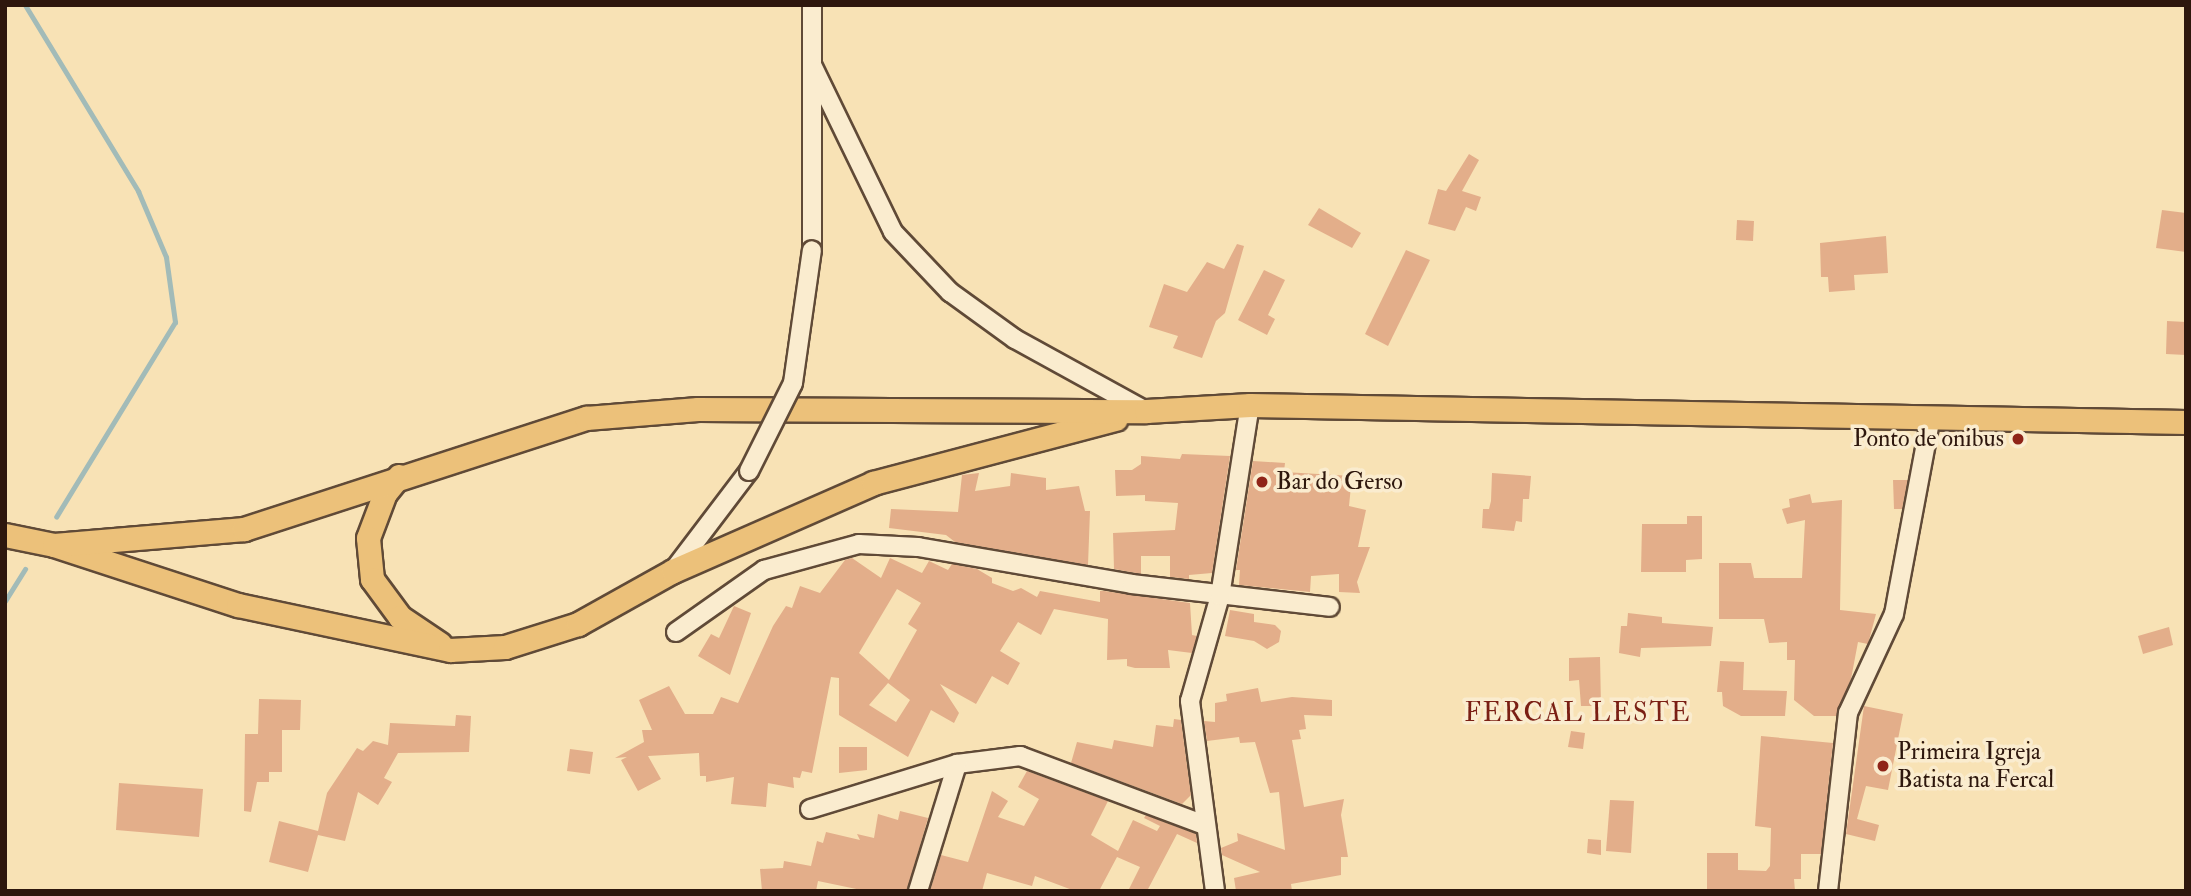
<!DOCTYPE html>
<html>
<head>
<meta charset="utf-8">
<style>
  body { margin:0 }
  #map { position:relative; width:2191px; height:896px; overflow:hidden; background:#f8e2b5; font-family:"IM FELL Double Pica",serif }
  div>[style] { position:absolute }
  .stream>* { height:5px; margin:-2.5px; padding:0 2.5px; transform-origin:2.5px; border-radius:2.5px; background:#a2bbb8 }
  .building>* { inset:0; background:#e3ae8a }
  .roads { filter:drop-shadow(2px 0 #604a37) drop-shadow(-2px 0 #604a37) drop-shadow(0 2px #604a37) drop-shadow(0 -2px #604a37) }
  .minor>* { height:18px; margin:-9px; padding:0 9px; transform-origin:9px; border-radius:9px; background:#faeccf }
  .major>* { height:23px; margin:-11.5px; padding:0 11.5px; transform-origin:11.5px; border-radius:11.5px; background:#ecc17a }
  .bridges { filter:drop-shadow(2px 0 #604a37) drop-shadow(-2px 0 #604a37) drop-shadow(0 2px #604a37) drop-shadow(0 -2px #604a37) }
  .minor-bridge>* { height:18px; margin:-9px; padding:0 9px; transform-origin:9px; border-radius:9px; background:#faeccf }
  .dots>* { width:19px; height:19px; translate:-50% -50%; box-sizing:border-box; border:4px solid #faeccf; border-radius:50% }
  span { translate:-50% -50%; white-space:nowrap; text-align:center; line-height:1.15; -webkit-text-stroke:7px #faeccf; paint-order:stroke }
  .poi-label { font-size:24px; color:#2e170d }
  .right { translate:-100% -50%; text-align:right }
  .left { translate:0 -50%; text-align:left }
  .neighbourhood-label { font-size:26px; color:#7a1f14; letter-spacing:2px }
  .frame { position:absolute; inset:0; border:7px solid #2e170d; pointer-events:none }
</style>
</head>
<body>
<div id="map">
  <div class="stream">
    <div style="left:25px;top:5px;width:218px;rotate:58.7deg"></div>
    <div style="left:138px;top:191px;width:72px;rotate:67deg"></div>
    <div style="left:166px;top:257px;width:66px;rotate:82.1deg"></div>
    <div style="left:175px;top:322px;width:228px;rotate:121.4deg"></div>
    <div style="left:5px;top:601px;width:38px;rotate:-58deg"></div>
  </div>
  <div class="building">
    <div style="clip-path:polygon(1469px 154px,1479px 160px,1462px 191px,1481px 197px,1476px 211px,1466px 207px,1455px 231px,1428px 224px,1438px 189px,1446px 191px)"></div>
    <div style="clip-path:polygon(1319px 208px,1361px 233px,1352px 248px,1308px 225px)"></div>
    <div style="clip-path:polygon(2162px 210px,2186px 213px,2186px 252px,2156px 248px)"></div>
    <div style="clip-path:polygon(1737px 220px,1754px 221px,1753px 241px,1736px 240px)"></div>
    <div style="clip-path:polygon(1886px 236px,1888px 273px,1854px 275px,1855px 290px,1829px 292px,1828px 277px,1821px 277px,1820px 243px)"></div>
    <div style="clip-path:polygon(1237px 244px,1244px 246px,1225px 313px,1216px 321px,1202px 358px,1173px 348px,1178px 336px,1149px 327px,1164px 284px,1187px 292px,1207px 262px,1224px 269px)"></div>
    <div style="clip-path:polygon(1406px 250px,1430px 260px,1388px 346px,1365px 334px)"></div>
    <div style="clip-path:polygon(1264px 270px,1285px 280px,1268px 315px,1275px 319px,1267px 335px,1238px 320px)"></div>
    <div style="clip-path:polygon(2167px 321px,2186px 322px,2186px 355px,2166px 354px)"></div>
    <div style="clip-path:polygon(1182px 454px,1230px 456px,1212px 573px,1189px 575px,1189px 579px,1170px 577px,1170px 556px,1141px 556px,1141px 574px,1114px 569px,1113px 533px,1175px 530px,1178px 503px,1145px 501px,1145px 495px,1116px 496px,1115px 470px,1132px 470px,1141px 464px,1141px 456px,1180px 459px)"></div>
    <div style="clip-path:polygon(1253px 461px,1285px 463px,1284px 472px,1352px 476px,1349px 506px,1366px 510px,1358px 547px,1370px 547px,1357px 582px,1360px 593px,1339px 592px,1339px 574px,1311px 576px,1310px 592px,1239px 585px,1240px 570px,1236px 570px)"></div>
    <div style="clip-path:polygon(979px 473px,975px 491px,1010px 486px,1011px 473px,1046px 478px,1046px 490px,1079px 486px,1085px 511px,1090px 511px,1088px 565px,955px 542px,946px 535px,889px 528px,891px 509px,958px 512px,962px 475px)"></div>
    <div style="clip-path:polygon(1492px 473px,1531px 476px,1529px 499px,1523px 499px,1522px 522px,1516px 521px,1514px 531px,1482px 528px,1483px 509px,1489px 509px,1491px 501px)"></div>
    <div style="clip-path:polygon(1893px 480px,1908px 480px,1902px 509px,1894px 509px)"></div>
    <div style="clip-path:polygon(1810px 494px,1812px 503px,1842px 500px,1840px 610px,1876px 614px,1868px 644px,1858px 642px,1851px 679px,1836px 716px,1814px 716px,1794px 700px,1795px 660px,1787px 660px,1787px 642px,1769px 643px,1764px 619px,1719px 619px,1719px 563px,1751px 563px,1754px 578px,1802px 578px,1805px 520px,1787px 524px,1782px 509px,1790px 507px,1789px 499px)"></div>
    <div style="clip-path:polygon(1687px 516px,1702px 516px,1702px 559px,1686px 560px,1686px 572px,1641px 572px,1642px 524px,1687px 524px)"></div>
    <div style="clip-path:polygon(evenodd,852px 558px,881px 578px,890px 558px,922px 573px,929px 561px,948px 570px,952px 564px,977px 569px,992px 578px,992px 583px,1013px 591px,1021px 588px,1037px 597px,1040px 591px,1100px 602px,1100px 591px,1104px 591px,1190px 603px,1192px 635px,1197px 636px,1192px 653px,1168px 650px,1170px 668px,1135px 668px,1127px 666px,1127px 659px,1107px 660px,1108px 619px,1054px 609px,1041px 635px,1018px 622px,1000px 651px,1020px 663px,1008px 685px,992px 676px,976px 704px,940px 684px,959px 713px,954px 723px,931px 710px,908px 757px,839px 715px,839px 678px,831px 677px,812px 773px,802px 771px,800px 778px,793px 777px,794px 788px,768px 783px,766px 807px,731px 804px,734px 777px,706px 782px,706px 776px,700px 776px,699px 753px,648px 756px,661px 779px,638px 791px,621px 760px,627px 757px,615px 758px,644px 742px,642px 730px,652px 730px,639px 700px,669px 686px,685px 714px,713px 714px,721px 697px,738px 703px,773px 626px,786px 606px,792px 608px,800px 586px,820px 593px,845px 560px,852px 558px,897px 589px,921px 603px,908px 624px,917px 630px,889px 680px,859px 653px,897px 589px,852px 558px,888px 683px,910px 700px,896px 722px,869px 705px,888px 683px)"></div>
    <div style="clip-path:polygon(734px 606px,751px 613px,730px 675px,698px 656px,711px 634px,719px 638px)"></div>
    <div style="clip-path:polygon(1230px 610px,1254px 614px,1254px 622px,1275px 625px,1281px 631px,1279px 642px,1267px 649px,1254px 641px,1225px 636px)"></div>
    <div style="clip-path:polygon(1628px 613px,1662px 617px,1662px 623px,1713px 627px,1711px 646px,1641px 648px,1640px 657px,1619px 653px,1621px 626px,1627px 626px)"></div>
    <div style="clip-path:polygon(2169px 627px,2173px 645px,2143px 654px,2138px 636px)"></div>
    <div style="clip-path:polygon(1600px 657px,1601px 706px,1581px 706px,1579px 680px,1569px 681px,1569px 658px)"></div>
    <div style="clip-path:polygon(1720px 661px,1744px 662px,1743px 690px,1787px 691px,1785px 716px,1741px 716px,1723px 706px,1722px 692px,1717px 692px)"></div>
    <div style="clip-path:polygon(1258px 688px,1261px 702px,1292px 697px,1332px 700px,1332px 716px,1304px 715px,1306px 729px,1299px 730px,1301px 739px,1292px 740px,1304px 807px,1344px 799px,1341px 815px,1348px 857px,1341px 857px,1341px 875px,1291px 884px,1292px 891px,1236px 891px,1234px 878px,1260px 872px,1222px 855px,1221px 848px,1238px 841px,1237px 833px,1285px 850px,1279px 792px,1270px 793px,1255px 742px,1240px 743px,1239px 737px,1207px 741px,1204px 721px,1215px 722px,1215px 703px,1227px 701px,1226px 694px)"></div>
    <div style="clip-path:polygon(259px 699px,301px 700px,300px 730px,282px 730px,282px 772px,269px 772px,269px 782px,257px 782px,251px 812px,244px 811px,245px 734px,258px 734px)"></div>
    <div style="clip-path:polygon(1864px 706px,1903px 714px,1888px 790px,1866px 786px,1857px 819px,1879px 825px,1875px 841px,1846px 834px)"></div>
    <div style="clip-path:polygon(456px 715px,471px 716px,469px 752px,398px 753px,384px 778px,392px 782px,378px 805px,358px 792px,345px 841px,318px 835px,308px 872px,269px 862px,279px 821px,318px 831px,327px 793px,357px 748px,363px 751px,373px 741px,388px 745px,390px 723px,455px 726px)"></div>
    <div style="clip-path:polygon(1174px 719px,1181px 720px,1191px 795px,1182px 804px,1071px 763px,1077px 742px,1112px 749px,1114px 740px,1153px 747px,1156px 725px,1173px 727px)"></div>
    <div style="clip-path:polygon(1571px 731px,1585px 733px,1583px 749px,1568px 747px)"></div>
    <div style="clip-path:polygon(1761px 736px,1833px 743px,1821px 854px,1801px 854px,1801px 879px,1794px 879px,1795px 891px,1707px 891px,1707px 853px,1738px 853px,1738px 870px,1766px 871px,1770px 866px,1771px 828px,1755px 826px)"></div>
    <div style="clip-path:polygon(839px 747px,867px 747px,867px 770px,839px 773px)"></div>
    <div style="clip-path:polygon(570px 749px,593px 752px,590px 774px,567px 771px)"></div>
    <div style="clip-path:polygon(1027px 771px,1108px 801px,1091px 835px,1118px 851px,1133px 820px,1157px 831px,1160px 826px,1144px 818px,1146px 815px,1196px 834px,1197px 843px,1177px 834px,1147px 891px,1128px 891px,1140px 867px,1117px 857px,1099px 891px,1075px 891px,1035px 876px,1032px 886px,987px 873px,982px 891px,930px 891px,941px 855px,968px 862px,992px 791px,1008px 801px,998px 817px,1024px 826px,1039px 799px,1018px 787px)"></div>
    <div style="clip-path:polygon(119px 783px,203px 789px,199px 837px,116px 830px)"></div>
    <div style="clip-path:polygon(1610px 800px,1634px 801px,1631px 853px,1606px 851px)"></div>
    <div style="clip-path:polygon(900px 811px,928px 818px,907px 891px,866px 891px,818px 881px,816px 891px,762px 891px,760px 869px,783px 868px,784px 861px,811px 866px,817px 841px,823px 843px,826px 832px,860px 840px,857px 834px,874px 838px,878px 814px,898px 820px)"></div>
    <div style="clip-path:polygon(1588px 839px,1601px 840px,1601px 855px,1587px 853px)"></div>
  </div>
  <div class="roads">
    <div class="minor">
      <div style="left:812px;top:5px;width:245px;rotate:90deg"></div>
      <div style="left:813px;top:67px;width:183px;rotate:64.1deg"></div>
      <div style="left:893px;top:232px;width:83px;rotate:46.5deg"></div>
      <div style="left:950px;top:292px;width:80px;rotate:35.9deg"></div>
      <div style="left:1015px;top:339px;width:149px;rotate:28.8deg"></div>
      <div style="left:673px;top:571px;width:126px;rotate:-52.8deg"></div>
      <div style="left:676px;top:632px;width:108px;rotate:-35.2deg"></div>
      <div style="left:764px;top:570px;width:98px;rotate:-15.3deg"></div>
      <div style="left:859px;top:544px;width:59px;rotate:2.9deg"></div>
      <div style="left:918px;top:547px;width:217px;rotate:9.8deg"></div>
      <div style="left:1132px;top:584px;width:199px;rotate:6.6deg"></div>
      <div style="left:810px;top:809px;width:154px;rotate:-17deg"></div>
      <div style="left:957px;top:764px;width:64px;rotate:-7.2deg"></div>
      <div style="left:1020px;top:756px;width:197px;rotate:20.5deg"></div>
      <div style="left:918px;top:891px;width:133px;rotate:-72.9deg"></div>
      <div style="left:1215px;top:891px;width:192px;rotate:-97.5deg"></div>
      <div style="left:1190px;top:701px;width:109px;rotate:-74.1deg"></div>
      <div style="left:1220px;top:596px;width:193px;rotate:-81.1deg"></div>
      <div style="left:1828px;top:891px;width:179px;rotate:-83.6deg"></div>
      <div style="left:1848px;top:713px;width:109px;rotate:-65.1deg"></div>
      <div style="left:1894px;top:614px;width:200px;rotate:-79.4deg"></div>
    </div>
    <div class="major">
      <div style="left:399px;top:476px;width:22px;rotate:129deg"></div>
      <div style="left:385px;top:493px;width:48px;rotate:110.7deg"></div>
      <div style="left:368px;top:538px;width:41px;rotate:84.4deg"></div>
      <div style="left:372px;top:579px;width:47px;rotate:53.6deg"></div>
      <div style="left:400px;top:617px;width:48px;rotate:34deg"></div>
      <div style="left:5px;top:535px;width:50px;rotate:11.5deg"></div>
      <div style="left:54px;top:545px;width:194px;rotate:18.1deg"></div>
      <div style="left:238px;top:605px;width:217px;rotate:12deg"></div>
      <div style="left:450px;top:650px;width:55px;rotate:-3.1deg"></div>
      <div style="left:505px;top:647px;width:77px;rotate:-17.5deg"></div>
      <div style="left:578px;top:624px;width:109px;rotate:-29.2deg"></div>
      <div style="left:673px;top:571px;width:219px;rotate:-23.7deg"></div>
      <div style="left:873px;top:483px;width:251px;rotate:-14.8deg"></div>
      <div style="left:54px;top:545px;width:191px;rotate:-4.8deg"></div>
      <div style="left:244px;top:529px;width:360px;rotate:-18deg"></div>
      <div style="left:586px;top:418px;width:112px;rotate:-4.6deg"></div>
      <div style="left:698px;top:409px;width:448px;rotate:0.3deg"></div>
      <div style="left:1146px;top:411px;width:104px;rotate:-3.3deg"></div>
      <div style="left:1250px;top:405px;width:936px;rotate:1.04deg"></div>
    </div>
  </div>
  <div class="bridges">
    <div class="minor-bridge">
      <div style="left:749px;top:471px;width:98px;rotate:-63.4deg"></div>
      <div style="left:793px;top:383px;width:134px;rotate:-81.9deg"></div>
    </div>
  </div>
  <div class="dots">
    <div style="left:2018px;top:439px;background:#8f2418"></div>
    <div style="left:1262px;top:482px;background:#8f2418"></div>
    <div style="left:1883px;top:766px;background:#8f2418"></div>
  </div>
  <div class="poi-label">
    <span class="right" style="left:2004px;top:439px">Ponto de onibus</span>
    <span class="left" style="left:1276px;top:482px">Bar do Gerso</span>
    <span class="left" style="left:1897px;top:766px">Primeira Igreja<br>Batista na Fercal</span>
  </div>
  <div class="neighbourhood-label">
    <span style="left:1578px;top:714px">FERCAL LESTE</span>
  </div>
  <div class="frame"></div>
</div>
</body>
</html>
